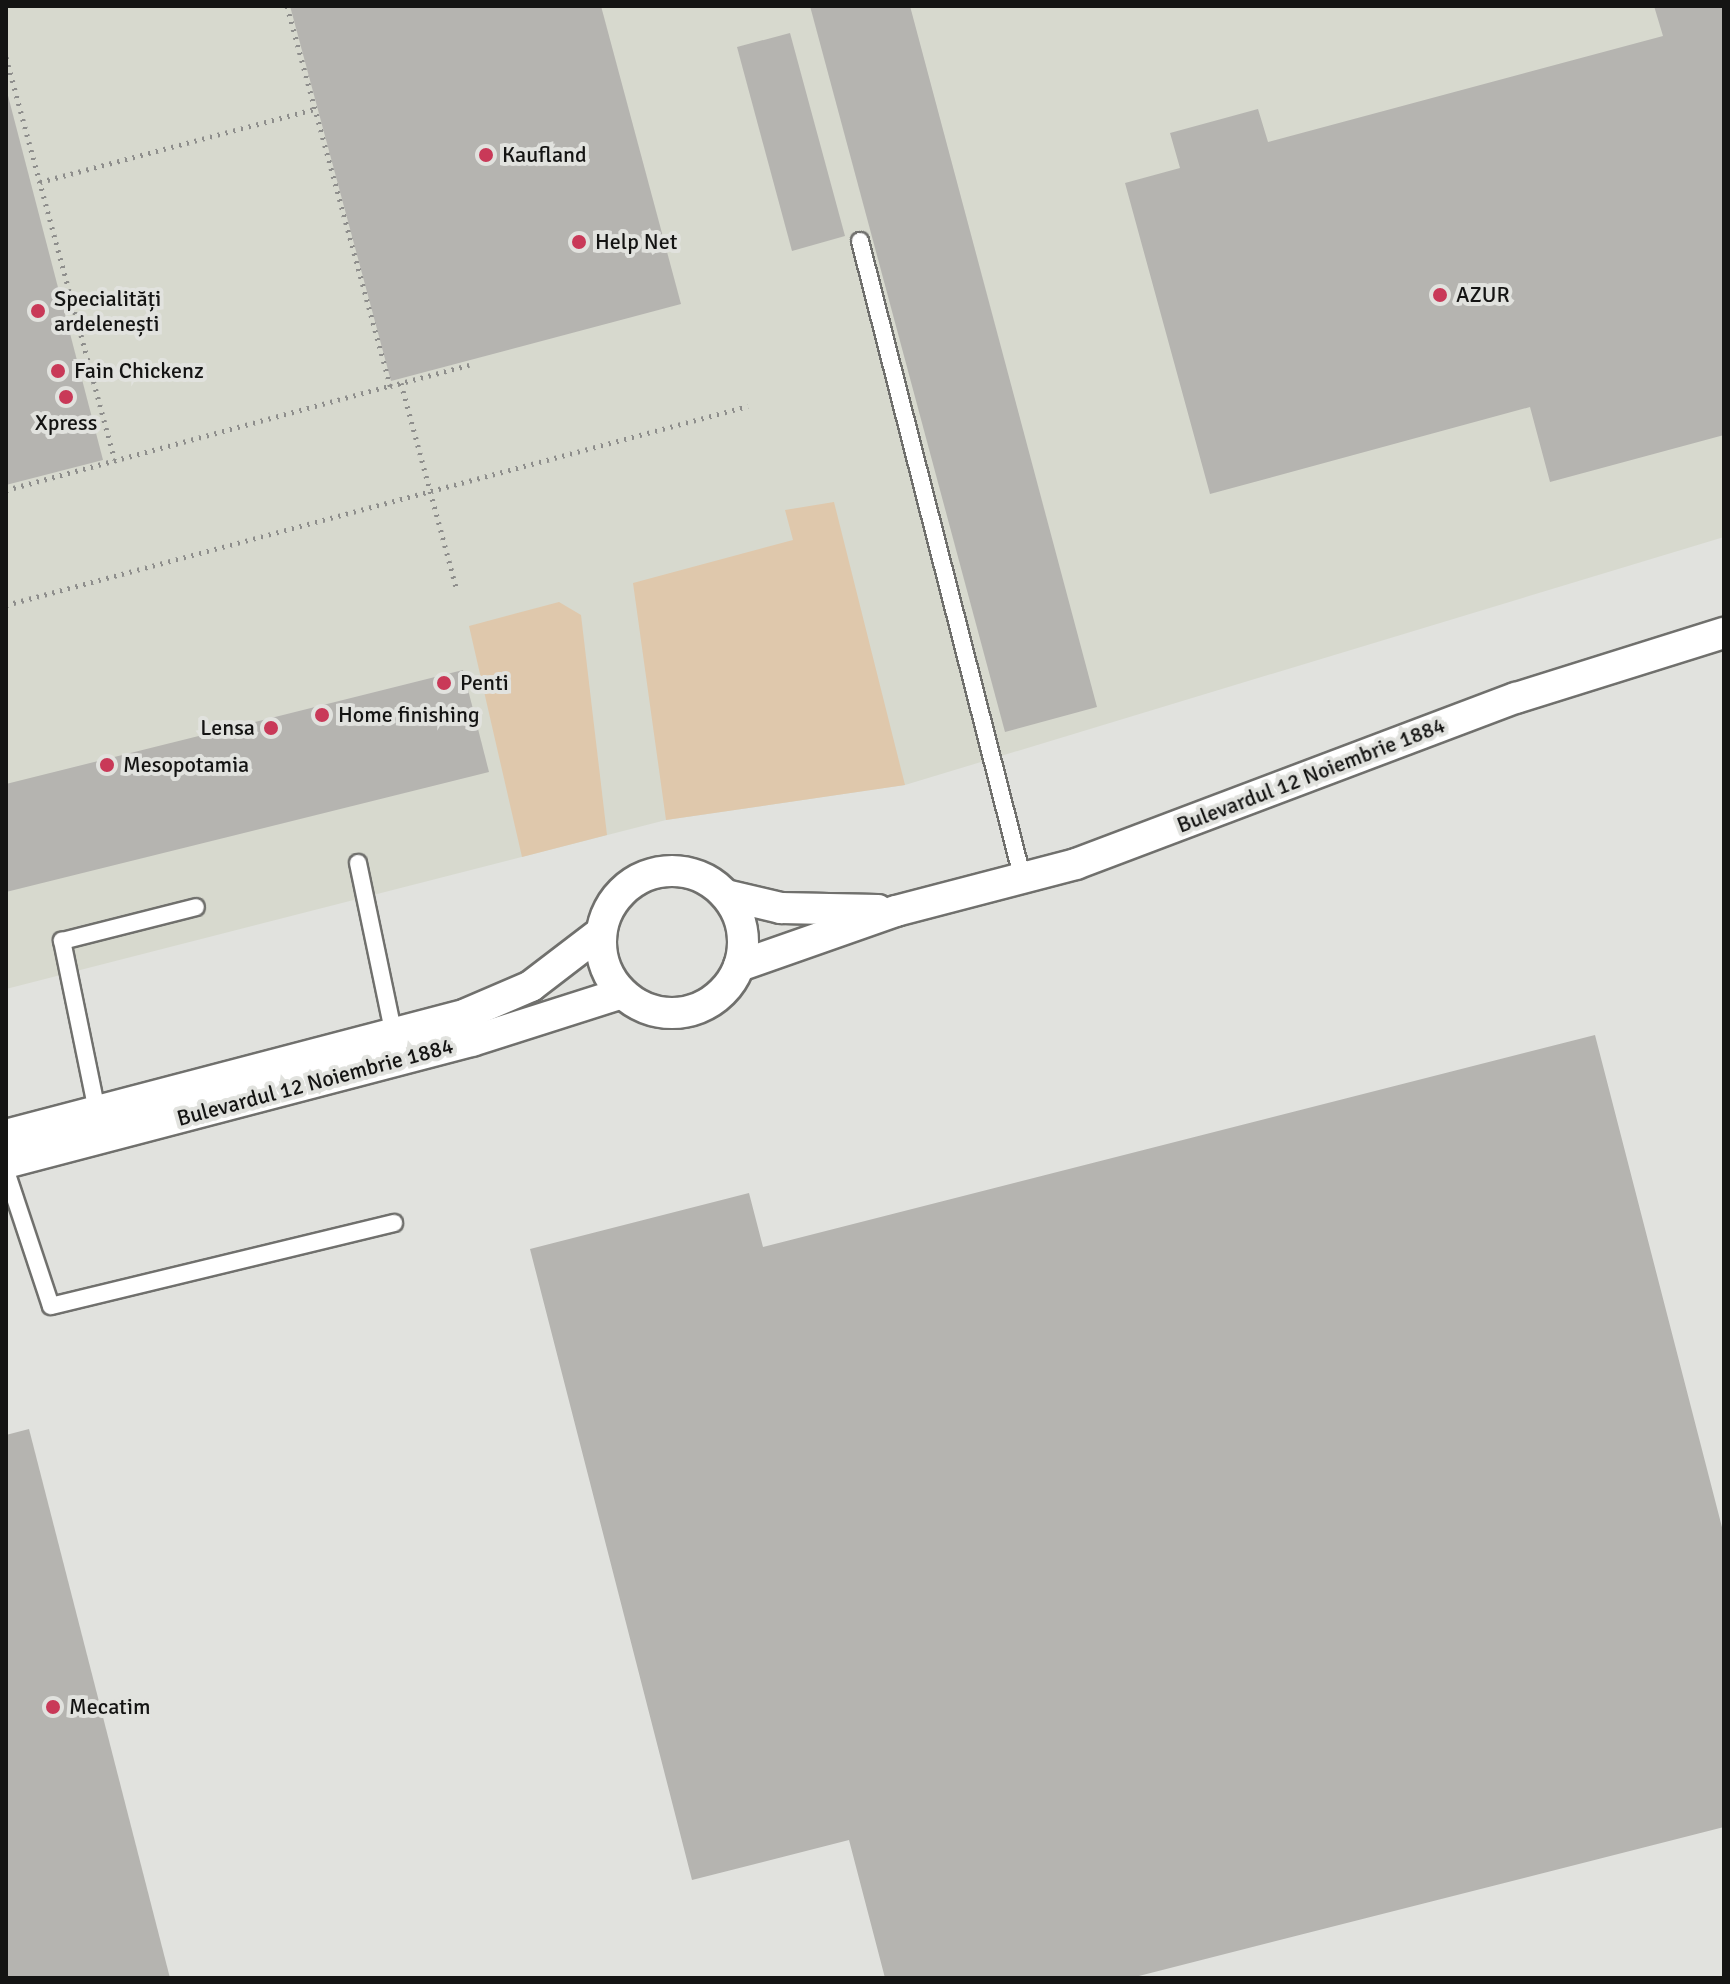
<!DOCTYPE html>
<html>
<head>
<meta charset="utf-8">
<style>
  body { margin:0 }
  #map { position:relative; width:1730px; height:1984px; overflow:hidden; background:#e1e2de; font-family:Signika,sans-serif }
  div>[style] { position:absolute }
  .built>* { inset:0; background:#d7d9ce }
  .green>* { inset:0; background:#dfc8ac }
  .building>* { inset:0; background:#b5b4b0 }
  .path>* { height:5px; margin-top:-2.5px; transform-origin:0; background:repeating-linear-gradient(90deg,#8e8e8c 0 2px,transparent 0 8px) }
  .roads { filter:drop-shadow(2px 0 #70706d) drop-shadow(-2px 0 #70706d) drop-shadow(0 2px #70706d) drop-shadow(0 -2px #70706d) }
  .lane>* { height:16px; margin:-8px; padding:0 8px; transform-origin:8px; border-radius:8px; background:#fff }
  .street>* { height:30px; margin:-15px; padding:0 15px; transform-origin:15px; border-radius:15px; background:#fff }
  .street>.ring { margin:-15px; padding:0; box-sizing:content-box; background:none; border:30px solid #fff; border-radius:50% }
  .dots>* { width:22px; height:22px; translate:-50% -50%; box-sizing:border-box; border:4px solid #e1e2de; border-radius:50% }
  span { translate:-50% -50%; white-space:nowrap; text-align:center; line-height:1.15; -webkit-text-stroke:8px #e1e2de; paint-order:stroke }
  .poi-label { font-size:22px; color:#141413 }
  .left { translate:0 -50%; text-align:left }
  .right { translate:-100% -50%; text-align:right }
  .street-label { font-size:22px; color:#141413 }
  .frame { position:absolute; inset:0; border:8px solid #141413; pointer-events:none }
</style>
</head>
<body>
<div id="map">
  <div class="built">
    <div style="clip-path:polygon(6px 6px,1724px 6px,1724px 537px,905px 785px,666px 820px,6px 989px)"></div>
  </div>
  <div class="green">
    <div style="clip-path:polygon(834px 502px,905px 785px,666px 820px,633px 583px,793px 540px,785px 510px)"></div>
    <div style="clip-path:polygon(559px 602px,581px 615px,607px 835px,522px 857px,469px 626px)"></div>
  </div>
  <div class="building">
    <div style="clip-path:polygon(290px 6px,601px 6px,681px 304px,391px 381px)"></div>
    <div style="clip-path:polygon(810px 6px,910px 6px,1097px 707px,1005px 732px)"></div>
    <div style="clip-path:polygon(1654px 6px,1722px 6px,1724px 14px,1724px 435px,1550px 482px,1530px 407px,1210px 494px,1125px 183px,1180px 168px,1170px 133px,1258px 109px,1268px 142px,1663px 36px)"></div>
    <div style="clip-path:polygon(790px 33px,845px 236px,792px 251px,737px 47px)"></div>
    <div style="clip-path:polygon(6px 88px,103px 460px,6px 485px)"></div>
    <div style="clip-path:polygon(463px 670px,489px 772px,6px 892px,6px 784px)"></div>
    <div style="clip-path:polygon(1595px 1035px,1724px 1535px,1724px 1827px,1131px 1978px,885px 1978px,849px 1840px,692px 1880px,530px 1249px,749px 1193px,763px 1247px)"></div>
    <div style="clip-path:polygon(29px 1429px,170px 1978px,6px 1978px,6px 1435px)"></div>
  </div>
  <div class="path">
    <div style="left:287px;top:6px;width:394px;rotate:74.8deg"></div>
    <div style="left:390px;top:386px;width:82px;rotate:-14.9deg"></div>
    <div style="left:6px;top:57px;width:417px;rotate:74.9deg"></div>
    <div style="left:40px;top:182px;width:285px;rotate:-14.9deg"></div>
    <div style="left:401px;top:383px;width:214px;rotate:74.9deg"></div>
    <div style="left:6px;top:490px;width:398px;rotate:-15.2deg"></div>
    <div style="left:6px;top:605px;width:768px;rotate:-15.01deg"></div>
  </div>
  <div class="roads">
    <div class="lane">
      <div style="left:860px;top:241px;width:659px;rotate:75.69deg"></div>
      <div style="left:358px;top:863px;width:176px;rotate:78.2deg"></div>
      <div style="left:97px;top:1111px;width:174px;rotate:-101.6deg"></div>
      <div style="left:62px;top:941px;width:138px;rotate:-14.2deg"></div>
      <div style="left:6px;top:1171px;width:142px;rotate:71.6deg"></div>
      <div style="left:51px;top:1306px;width:353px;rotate:-13.6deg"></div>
    </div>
    <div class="street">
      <div class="ring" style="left:601px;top:871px;width:112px;height:112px"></div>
      <div style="left:726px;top:895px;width:57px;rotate:13.3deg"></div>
      <div style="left:781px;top:908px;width:97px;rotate:1.2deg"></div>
      <div style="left:739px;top:966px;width:166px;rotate:-19.3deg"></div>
      <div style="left:896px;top:911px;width:186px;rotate:-14.6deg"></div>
      <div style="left:1076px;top:864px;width:470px;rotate:-20.7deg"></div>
      <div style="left:1516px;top:698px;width:218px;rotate:-17.4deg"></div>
      <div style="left:6px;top:1135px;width:476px;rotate:-14.7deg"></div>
      <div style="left:466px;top:1014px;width:71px;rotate:-23.3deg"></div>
      <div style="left:531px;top:986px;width:87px;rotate:-37.5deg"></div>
      <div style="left:6px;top:1163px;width:482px;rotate:-14.7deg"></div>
      <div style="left:472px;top:1041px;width:157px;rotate:-17.7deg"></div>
    </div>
  </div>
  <div class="dots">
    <div style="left:486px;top:155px;background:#c93958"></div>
    <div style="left:579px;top:242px;background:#c93958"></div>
    <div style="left:1440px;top:295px;background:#c93958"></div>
    <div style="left:38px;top:311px;background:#c93958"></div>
    <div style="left:58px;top:371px;background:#c93958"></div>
    <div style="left:66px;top:397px;background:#c93958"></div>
    <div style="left:444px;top:683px;background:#c93958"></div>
    <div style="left:322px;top:715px;background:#c93958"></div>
    <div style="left:271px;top:728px;background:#c93958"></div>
    <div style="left:107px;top:765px;background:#c93958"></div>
    <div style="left:53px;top:1707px;background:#c93958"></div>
  </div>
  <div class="poi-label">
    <span class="left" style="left:502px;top:155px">Kaufland</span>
    <span class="left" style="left:595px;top:242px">Help Net</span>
    <span class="left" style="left:1456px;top:295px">AZUR</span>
    <span class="left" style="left:54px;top:311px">Specialități<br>ardelenești</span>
    <span class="left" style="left:74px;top:371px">Fain Chickenz</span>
    <span style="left:66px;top:423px">Xpress</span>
    <span class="left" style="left:460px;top:683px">Penti</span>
    <span class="left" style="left:338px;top:715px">Home finishing</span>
    <span class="right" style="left:255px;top:728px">Lensa</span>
    <span class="left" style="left:123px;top:765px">Mesopotamia</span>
    <span class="left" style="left:69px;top:1707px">Mecatim</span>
  </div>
  <div class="street-label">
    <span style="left:1311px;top:775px;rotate:-21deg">Bulevardul 12 Noiembrie 1884</span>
    <span style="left:315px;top:1082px;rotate:-15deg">Bulevardul 12 Noiembrie 1884</span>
  </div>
  <div class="frame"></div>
</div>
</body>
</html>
